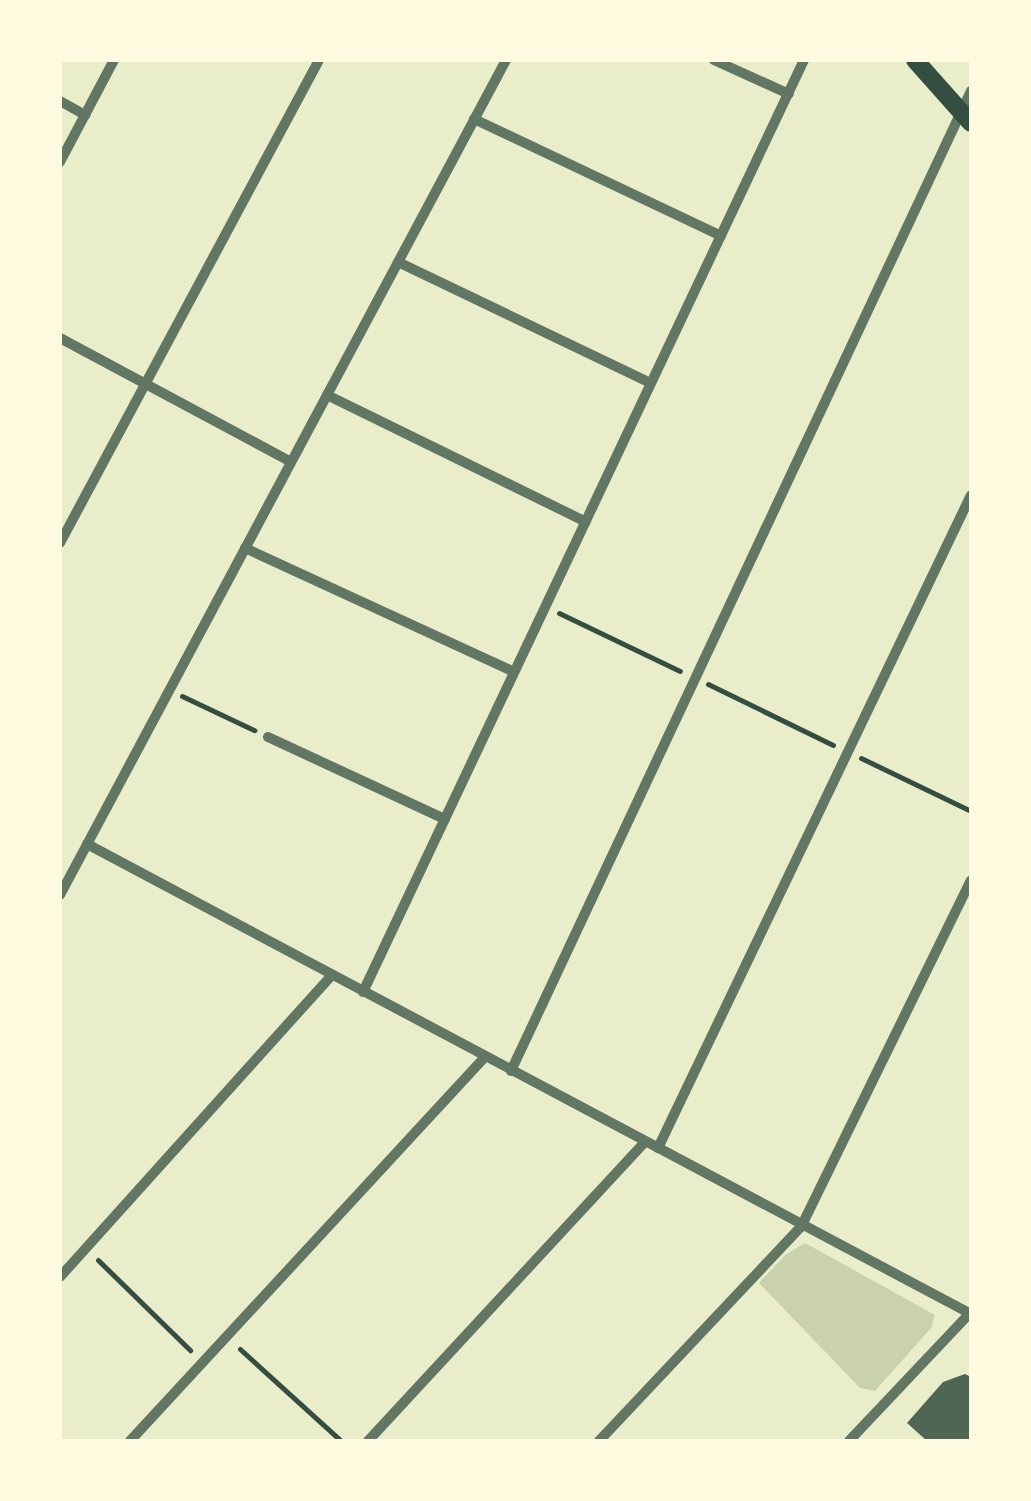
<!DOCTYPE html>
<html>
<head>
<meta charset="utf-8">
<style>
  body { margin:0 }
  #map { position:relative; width:1031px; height:1501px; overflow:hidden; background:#e9edc9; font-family:Ubuntu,sans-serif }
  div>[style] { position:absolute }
  .green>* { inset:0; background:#cad2ad }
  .building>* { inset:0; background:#4f6655 }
  .path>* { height:5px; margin:-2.5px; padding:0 2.5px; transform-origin:2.5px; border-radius:2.5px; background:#344e41 }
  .minor>* { height:10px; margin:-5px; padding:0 5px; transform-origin:5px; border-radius:5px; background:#617663 }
  .secondary>* { height:18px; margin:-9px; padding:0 9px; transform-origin:9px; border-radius:9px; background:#344e41 }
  span { translate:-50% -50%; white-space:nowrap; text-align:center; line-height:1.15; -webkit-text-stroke:10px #fefae0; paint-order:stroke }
  .frame { position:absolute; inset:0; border:62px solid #fefae0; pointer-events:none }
</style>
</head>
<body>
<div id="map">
  <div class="green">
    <div style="clip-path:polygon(805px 1243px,935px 1315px,931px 1328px,875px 1391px,860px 1388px,759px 1283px,785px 1255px)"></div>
  </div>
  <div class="building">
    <div style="clip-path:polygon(965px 1374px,971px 1377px,971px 1441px,927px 1441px,907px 1423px,943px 1382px)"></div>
  </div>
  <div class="path">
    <div style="left:559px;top:613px;width:134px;rotate:25.6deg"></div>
    <div style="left:708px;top:684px;width:139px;rotate:26deg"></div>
    <div style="left:182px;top:696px;width:80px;rotate:25.3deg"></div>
    <div style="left:861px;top:758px;width:122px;rotate:25.7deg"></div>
    <div style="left:98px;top:1260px;width:129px;rotate:44.4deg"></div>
    <div style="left:240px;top:1349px;width:137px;rotate:42.3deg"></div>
  </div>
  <div class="minor">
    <div style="left:714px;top:60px;width:82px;rotate:24.4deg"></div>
    <div style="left:60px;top:101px;width:29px;rotate:29deg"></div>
    <div style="left:474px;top:119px;width:273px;rotate:25.3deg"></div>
    <div style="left:60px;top:162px;width:115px;rotate:-62.1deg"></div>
    <div style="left:398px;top:262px;width:280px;rotate:25.6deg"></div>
    <div style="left:60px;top:338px;width:262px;rotate:28.2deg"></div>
    <div style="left:327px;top:395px;width:288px;rotate:26.1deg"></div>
    <div style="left:60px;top:543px;width:548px;rotate:-61.8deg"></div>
    <div style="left:245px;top:548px;width:296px;rotate:24.7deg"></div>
    <div style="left:268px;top:737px;width:195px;rotate:24.9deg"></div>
    <div style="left:87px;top:844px;width:1001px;rotate:28deg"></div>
    <div style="left:60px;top:895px;width:947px;rotate:-61.89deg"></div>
    <div style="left:363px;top:992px;width:1031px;rotate:-64.68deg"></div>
    <div style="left:511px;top:1071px;width:1083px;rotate:-64.86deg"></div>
    <div style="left:658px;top:1148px;width:724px;rotate:-64.39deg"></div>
    <div style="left:60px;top:1277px;width:406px;rotate:-48deg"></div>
    <div style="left:130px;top:1441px;width:523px;rotate:-47.25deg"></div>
    <div style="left:368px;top:1441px;width:408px;rotate:-47.2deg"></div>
    <div style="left:599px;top:1441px;width:294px;rotate:-46.7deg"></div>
    <div style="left:801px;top:1227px;width:386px;rotate:-63.9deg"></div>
    <div style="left:849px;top:1441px;width:178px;rotate:-46.6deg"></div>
  </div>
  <div class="secondary">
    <div style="left:915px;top:60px;width:84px;rotate:48.4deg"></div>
  </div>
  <div class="frame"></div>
</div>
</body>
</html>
